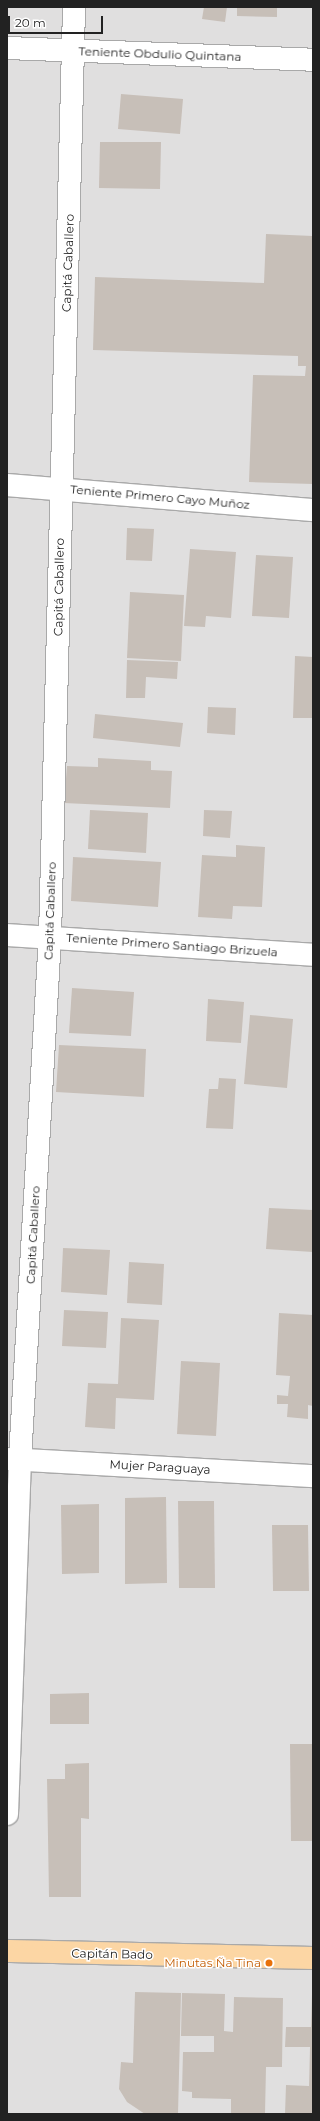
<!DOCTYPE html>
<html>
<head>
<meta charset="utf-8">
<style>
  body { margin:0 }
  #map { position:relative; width:320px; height:2121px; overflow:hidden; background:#f2efe9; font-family:Montserrat,sans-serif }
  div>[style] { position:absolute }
  .residential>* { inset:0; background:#e0dfdf }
  .building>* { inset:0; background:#c7bfb8 }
  .roads { filter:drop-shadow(1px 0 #a9a9a9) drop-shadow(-1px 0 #a9a9a9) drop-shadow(0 1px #a9a9a9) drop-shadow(0 -1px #a9a9a9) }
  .street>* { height:22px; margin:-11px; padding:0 11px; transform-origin:11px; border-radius:11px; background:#fff }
  .primary>* { height:22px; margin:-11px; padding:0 11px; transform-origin:11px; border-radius:11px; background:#fcd6a4 }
  .dots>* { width:11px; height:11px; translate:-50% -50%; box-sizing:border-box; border:2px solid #fff; border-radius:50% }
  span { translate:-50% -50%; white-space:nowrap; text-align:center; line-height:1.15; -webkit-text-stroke:3px #fff; paint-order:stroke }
  .street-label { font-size:12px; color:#222 }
  .food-label { font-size:12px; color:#c56008 }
  .right { translate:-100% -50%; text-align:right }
  .frame { position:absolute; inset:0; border:8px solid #222; pointer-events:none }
  .scale { position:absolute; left:8px; top:16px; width:95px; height:18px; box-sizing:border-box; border:2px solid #222; border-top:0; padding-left:5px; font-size:12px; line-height:14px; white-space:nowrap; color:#222; -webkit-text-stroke:3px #fff; paint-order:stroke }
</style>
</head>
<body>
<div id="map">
  <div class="residential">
    <div style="clip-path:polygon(7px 7px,313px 7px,313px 2114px,7px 2114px)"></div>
  </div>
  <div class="building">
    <div style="clip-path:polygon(204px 7px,227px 7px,225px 22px,202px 19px)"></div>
    <div style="clip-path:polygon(237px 7px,277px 7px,277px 17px,237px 16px)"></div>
    <div style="clip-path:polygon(121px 94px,183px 99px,180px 134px,118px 129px)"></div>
    <div style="clip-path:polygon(100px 142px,161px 142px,160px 189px,99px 188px)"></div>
    <div style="clip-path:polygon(266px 234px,313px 236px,313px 484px,249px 482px,253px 375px,305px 376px,306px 366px,298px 366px,298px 356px,93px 350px,95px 277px,264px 283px)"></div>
    <div style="clip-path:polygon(127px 528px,154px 529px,152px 561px,126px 560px)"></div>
    <div style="clip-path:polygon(190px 549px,236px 552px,231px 618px,206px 616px,205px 627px,184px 626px)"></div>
    <div style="clip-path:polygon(256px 555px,293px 557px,289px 618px,252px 616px)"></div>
    <div style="clip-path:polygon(130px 592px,184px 595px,181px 661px,127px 658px)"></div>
    <div style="clip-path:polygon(295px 656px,313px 657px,313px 718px,293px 718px)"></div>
    <div style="clip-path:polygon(127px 660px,178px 662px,177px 679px,146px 677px,145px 698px,126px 698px)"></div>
    <div style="clip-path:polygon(208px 707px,236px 708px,235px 735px,207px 733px)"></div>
    <div style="clip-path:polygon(95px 714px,183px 723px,180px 747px,93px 738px)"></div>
    <div style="clip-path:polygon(98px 758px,151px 761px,151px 770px,172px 771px,170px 808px,64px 803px,67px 766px,98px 767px)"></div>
    <div style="clip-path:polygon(90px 810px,148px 813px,146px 853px,88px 849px)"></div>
    <div style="clip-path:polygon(204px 810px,232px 811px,230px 838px,203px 836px)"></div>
    <div style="clip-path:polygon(236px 845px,265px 847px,262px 907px,233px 906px,232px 919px,198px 917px,202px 855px,236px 857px)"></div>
    <div style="clip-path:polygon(73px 857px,161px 862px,158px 907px,71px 901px)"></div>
    <div style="clip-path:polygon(72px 988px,134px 992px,131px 1036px,69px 1033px)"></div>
    <div style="clip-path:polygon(208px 999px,244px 1002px,241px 1043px,206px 1041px)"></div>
    <div style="clip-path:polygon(250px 1015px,293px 1019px,287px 1088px,244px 1084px)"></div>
    <div style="clip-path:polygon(59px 1045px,146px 1049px,144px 1097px,56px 1092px)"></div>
    <div style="clip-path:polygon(219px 1078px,236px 1079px,233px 1129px,206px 1128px,209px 1089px,218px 1089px)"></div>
    <div style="clip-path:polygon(269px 1208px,313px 1210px,313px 1252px,266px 1249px)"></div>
    <div style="clip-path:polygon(63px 1248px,110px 1250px,107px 1295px,61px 1292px)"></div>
    <div style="clip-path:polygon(129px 1262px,164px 1264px,162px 1305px,127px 1303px)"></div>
    <div style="clip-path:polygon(64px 1310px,108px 1312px,106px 1348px,62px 1346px)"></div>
    <div style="clip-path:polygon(279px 1313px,313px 1315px,313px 1406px,308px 1405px,308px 1419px,287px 1417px,288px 1404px,277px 1404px,277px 1395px,288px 1396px,290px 1376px,276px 1375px)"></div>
    <div style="clip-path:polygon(121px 1318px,159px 1320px,154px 1400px,116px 1398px,115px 1429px,85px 1427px,88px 1383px,118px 1384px)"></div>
    <div style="clip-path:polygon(181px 1361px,220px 1363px,216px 1436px,177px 1434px)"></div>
    <div style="clip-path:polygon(166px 1497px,167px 1583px,125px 1584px,125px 1498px)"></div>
    <div style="clip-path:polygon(178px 1501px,214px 1501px,215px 1588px,179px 1588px)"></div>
    <div style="clip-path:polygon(99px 1504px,99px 1573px,62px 1574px,61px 1505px)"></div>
    <div style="clip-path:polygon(272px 1525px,308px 1525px,309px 1591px,273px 1591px)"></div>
    <div style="clip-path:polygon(89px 1693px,89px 1724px,50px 1724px,50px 1694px)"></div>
    <div style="clip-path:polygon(290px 1744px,313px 1744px,313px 1841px,291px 1841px)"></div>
    <div style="clip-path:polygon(89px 1763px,89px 1819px,81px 1818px,81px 1897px,49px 1897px,47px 1779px,65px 1779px,65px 1764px)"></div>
    <div style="clip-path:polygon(135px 1992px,181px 1993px,178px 2114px,145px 2114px,127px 2102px,119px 2089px,121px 2062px,133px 2063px)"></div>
    <div style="clip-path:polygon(182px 1993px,225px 1994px,224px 2031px,233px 2032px,234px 1997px,283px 1998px,282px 2067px,266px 2067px,265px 2114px,231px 2114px,231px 2099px,192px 2098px,192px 2092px,182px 2091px,183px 2052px,214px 2052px,214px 2036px,181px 2036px)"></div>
    <div style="clip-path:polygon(312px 1994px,313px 2114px,285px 2114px,286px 2085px,309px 2086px,310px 2047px,285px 2047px,286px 2027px,311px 2027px)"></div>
  </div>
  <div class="roads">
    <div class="street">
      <div style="left:7px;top:48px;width:306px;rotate:2.2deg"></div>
      <div style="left:7px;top:485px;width:307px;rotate:4.7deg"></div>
      <div style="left:7px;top:935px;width:307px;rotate:3.7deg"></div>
      <div style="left:7px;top:1459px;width:306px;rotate:3.2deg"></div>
      <div style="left:7px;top:1814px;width:355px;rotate:-87.9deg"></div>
      <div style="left:20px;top:1459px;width:523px;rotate:-86.71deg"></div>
      <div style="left:50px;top:937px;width:930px;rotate:-88.52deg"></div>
    </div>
    <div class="primary">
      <div style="left:7px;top:1951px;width:306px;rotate:1.3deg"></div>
    </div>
  </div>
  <div class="dots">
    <div style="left:269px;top:1963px;background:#e8710a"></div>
  </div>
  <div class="street-label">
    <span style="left:160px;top:54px;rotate:2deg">Teniente Obdulio Quintana</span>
    <span style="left:68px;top:263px;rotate:-88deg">Capitá Caballero</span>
    <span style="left:160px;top:497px;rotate:5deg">Teniente Primero Cayo Muñoz</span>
    <span style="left:59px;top:587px;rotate:-89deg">Capitá Caballero</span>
    <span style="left:50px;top:911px;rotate:-88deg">Capitá Caballero</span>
    <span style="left:172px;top:945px;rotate:4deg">Teniente Primero Santiago Brizuela</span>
    <span style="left:33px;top:1235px;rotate:-87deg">Capitá Caballero</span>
    <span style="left:160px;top:1467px;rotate:3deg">Mujer Paraguaya</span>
    <span style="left:112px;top:1954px;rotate:1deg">Capitán Bado</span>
  </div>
  <div class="food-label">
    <span class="right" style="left:261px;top:1963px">Minutas Ña Tina</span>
  </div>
  <div class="frame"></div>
  <div class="scale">20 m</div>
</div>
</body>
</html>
